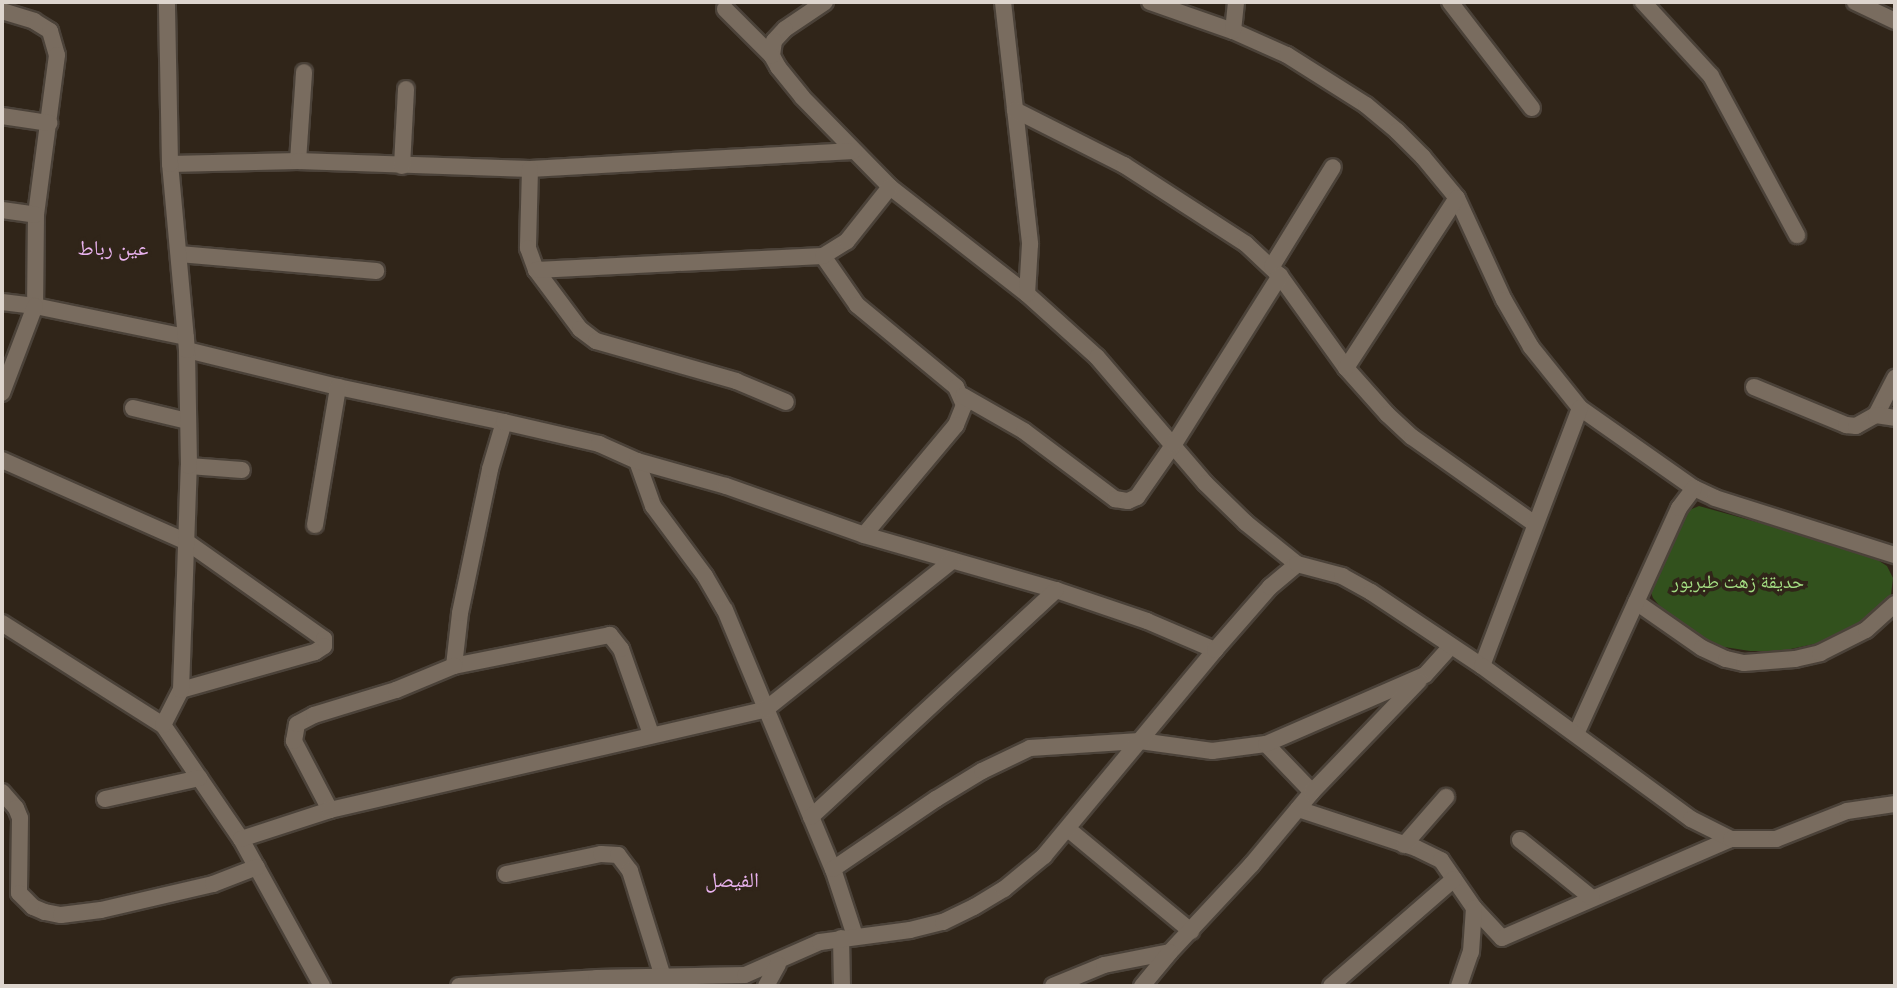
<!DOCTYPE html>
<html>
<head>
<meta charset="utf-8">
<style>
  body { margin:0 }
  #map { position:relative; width:1897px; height:988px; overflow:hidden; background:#302519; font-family:Karla,"Noto Naskh Arabic",sans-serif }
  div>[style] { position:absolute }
  .green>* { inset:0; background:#32511d }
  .roads { filter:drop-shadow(2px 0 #4b4239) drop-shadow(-2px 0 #4b4239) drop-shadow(0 2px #4b4239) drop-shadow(0 -2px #4b4239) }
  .minor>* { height:16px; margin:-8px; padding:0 8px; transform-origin:8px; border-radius:8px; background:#796c5f }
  span { translate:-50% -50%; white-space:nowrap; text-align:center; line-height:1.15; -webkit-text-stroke:7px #302519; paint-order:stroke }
  .park-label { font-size:19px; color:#a3dd82 }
  .neighbourhood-label { font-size:21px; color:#e8b2ee }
  .frame { position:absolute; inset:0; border:4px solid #ddd5ce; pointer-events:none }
</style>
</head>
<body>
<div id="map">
  <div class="green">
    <div style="clip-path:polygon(1699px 506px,1865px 552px,1887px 566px,1893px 578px,1891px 595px,1870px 618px,1824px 642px,1781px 651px,1750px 651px,1718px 646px,1694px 634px,1662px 609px,1653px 598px,1649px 587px,1675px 537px,1679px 523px,1687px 511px)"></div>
  </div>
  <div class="roads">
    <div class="minor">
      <div style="left:825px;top:2px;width:48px;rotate:146deg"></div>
      <div style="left:785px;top:29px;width:16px;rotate:133deg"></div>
      <div style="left:774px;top:41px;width:15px;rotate:98deg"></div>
      <div style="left:772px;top:56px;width:13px;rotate:61deg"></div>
      <div style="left:778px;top:67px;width:38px;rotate:51deg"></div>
      <div style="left:802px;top:97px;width:126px;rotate:45.6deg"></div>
      <div style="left:890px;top:187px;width:174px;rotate:38deg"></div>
      <div style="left:1027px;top:294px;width:94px;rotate:42deg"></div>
      <div style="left:1097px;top:357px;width:166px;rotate:49.4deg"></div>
      <div style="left:1205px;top:483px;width:57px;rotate:44.3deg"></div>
      <div style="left:1246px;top:523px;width:65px;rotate:38.8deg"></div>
      <div style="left:1003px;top:2px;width:244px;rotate:83.6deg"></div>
      <div style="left:1030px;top:244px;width:50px;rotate:93.4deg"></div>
      <div style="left:1150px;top:2px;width:88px;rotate:19.3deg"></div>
      <div style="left:1233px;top:31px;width:59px;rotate:24deg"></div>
      <div style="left:1287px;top:55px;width:93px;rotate:32.3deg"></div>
      <div style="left:1366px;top:105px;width:40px;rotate:40deg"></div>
      <div style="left:1397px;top:131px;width:37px;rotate:45deg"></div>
      <div style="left:1423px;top:157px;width:53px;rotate:50.3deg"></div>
      <div style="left:1457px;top:198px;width:112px;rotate:65.3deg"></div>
      <div style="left:1504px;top:300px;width:54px;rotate:60.1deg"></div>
      <div style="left:1531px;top:347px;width:78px;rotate:51.2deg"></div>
      <div style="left:1580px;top:408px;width:139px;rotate:35.1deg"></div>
      <div style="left:1694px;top:488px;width:23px;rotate:25deg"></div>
      <div style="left:1715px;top:498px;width:189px;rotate:17.6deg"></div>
      <div style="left:1450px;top:2px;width:134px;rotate:52.3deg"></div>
      <div style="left:1643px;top:2px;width:100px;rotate:47.4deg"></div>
      <div style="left:1711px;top:76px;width:181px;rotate:61.6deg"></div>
      <div style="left:1855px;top:2px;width:44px;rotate:25.4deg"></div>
      <div style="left:725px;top:9px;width:66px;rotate:45deg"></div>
      <div style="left:2px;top:11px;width:34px;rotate:17deg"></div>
      <div style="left:34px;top:21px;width:19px;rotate:32deg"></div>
      <div style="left:50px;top:31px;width:25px;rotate:74deg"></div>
      <div style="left:57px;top:55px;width:161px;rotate:97.5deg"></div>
      <div style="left:36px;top:215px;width:91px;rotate:90.6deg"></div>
      <div style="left:35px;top:306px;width:154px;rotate:11.6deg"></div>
      <div style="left:1233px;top:31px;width:29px;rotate:-84deg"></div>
      <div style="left:1015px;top:110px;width:122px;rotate:26.8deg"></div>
      <div style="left:1124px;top:165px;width:145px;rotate:32.9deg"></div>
      <div style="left:1246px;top:244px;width:47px;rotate:43.3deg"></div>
      <div style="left:1280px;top:276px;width:113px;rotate:54.3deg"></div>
      <div style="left:1346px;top:368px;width:62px;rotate:48.3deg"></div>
      <div style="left:1387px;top:414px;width:34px;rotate:43deg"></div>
      <div style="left:1412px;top:437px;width:151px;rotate:35.3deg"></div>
      <div style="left:2px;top:116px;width:48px;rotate:8.5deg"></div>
      <div style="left:298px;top:161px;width:89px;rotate:-86.1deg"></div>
      <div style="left:170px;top:164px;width:128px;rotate:-1.3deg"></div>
      <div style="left:298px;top:161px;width:232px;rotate:2deg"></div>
      <div style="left:530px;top:169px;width:324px;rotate:-3.2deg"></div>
      <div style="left:402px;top:166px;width:77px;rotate:-87deg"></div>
      <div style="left:530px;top:169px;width:79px;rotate:91.5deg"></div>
      <div style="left:528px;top:248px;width:23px;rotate:70deg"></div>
      <div style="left:536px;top:270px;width:74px;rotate:53.3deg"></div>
      <div style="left:580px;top:329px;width:20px;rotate:37deg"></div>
      <div style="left:596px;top:341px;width:146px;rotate:15.9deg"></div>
      <div style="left:736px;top:381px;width:54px;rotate:22.8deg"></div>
      <div style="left:2px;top:210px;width:34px;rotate:8deg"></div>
      <div style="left:179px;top:254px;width:198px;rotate:4.9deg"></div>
      <div style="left:823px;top:256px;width:60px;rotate:55.2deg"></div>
      <div style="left:857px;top:305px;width:129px;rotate:39.6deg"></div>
      <div style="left:956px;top:387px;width:20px;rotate:66deg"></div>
      <div style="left:964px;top:405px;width:22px;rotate:112deg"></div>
      <div style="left:956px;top:425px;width:143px;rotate:129.9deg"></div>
      <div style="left:1272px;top:266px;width:116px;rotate:-58.4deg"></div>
      <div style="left:536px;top:270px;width:287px;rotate:-2.8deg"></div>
      <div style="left:823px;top:256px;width:28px;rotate:-32deg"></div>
      <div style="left:847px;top:241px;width:69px;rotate:-51.5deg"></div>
      <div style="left:2px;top:302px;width:33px;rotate:7deg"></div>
      <div style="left:35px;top:306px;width:93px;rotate:110.8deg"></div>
      <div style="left:187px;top:350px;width:155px;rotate:13.8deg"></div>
      <div style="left:338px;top:387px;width:170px;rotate:11.9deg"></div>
      <div style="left:1346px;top:368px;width:203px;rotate:-56.9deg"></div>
      <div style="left:1754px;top:387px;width:100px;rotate:22.4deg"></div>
      <div style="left:1846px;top:425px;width:10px;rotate:6deg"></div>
      <div style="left:1856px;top:426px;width:23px;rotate:-29deg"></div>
      <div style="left:1876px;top:415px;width:42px;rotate:-62.8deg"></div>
      <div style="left:963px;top:396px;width:70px;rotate:29.8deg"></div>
      <div style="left:1024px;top:431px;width:114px;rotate:36.8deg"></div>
      <div style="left:1115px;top:499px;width:13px;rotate:9deg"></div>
      <div style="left:1128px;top:501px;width:10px;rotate:-24deg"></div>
      <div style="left:1137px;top:497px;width:65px;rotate:-55.1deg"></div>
      <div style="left:1174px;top:444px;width:199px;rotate:-57.8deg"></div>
      <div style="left:133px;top:408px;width:56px;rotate:13.5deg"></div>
      <div style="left:1876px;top:415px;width:19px;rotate:9deg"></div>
      <div style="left:2px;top:460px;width:202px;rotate:23.9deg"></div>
      <div style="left:187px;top:542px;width:168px;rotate:35.3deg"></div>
      <div style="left:324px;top:639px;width:7px;rotate:90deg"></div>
      <div style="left:324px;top:646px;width:11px;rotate:146deg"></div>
      <div style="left:315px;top:652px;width:139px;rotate:164.2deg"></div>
      <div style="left:637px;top:461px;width:48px;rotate:70.4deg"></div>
      <div style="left:653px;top:506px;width:87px;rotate:53.4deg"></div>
      <div style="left:705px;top:576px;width:39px;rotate:60deg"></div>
      <div style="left:725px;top:610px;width:281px;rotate:67.4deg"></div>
      <div style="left:833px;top:869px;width:71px;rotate:71.8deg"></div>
      <div style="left:189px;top:466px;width:53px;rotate:4.3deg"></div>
      <div style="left:315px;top:525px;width:140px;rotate:-80.5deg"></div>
      <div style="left:1636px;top:602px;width:80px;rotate:34.9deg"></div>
      <div style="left:1702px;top:648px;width:26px;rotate:25deg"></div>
      <div style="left:1726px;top:659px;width:18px;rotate:13deg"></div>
      <div style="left:1744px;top:663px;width:51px;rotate:-4.5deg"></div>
      <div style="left:1795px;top:659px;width:26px;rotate:-13deg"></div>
      <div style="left:1820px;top:653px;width:51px;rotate:-26.6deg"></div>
      <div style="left:1866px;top:630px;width:39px;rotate:-42deg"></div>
      <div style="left:2px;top:623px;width:191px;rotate:32.4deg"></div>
      <div style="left:163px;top:725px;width:138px;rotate:55.6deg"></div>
      <div style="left:241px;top:839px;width:168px;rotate:61.1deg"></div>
      <div style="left:1482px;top:666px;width:276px;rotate:-69.2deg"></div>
      <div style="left:163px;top:725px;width:39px;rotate:-63deg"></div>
      <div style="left:181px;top:690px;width:224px;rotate:-88deg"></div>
      <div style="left:189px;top:466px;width:116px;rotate:-91deg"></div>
      <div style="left:187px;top:350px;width:187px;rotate:-95.2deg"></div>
      <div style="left:170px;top:164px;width:162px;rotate:-91.1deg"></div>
      <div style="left:651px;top:734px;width:90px;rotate:-109.4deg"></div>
      <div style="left:621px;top:649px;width:18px;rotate:-128deg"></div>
      <div style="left:610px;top:635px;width:159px;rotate:168.8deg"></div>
      <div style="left:454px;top:666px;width:53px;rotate:-83.5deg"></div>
      <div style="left:460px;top:613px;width:147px;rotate:-78.2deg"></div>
      <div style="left:490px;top:469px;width:49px;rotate:-73.4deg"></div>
      <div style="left:504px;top:422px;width:98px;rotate:13deg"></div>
      <div style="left:599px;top:444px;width:42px;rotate:24.1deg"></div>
      <div style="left:637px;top:461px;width:92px;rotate:15.7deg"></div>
      <div style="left:726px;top:486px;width:146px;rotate:19.5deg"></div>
      <div style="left:864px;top:535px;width:200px;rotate:16deg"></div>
      <div style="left:1056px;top:590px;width:96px;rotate:18.8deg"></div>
      <div style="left:1147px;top:621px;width:74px;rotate:23.1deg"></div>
      <div style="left:1576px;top:734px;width:248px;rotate:-65.5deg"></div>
      <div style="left:1679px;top:508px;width:25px;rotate:-53deg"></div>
      <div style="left:1266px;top:744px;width:66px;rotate:46.2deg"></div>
      <div style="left:2px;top:792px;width:21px;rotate:49deg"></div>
      <div style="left:16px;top:808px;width:11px;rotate:68deg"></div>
      <div style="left:20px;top:818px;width:75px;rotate:90.8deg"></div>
      <div style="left:19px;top:893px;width:20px;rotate:45deg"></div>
      <div style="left:33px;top:907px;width:13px;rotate:23deg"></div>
      <div style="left:45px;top:912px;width:16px;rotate:11deg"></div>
      <div style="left:61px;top:915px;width:40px;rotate:-7.1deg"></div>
      <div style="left:101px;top:910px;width:115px;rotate:-13.1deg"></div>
      <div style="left:213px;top:884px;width:47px;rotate:-21.1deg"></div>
      <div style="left:105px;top:799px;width:97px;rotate:-12.5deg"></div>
      <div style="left:1298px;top:809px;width:124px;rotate:18.3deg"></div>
      <div style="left:1416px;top:848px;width:28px;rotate:26deg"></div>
      <div style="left:1441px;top:860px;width:58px;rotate:55.5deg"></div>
      <div style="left:1474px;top:908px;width:41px;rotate:47deg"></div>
      <div style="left:1502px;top:938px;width:249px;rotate:-23.4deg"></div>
      <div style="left:330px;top:810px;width:78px;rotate:-117.6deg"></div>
      <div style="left:294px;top:741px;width:17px;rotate:-80deg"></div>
      <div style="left:297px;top:724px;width:19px;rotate:-28deg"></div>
      <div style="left:314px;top:715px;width:86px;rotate:-17deg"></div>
      <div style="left:396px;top:690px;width:63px;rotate:-22.5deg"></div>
      <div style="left:811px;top:817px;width:334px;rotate:-42.8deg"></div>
      <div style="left:1068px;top:829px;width:160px;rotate:39.7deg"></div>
      <div style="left:241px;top:839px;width:94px;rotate:-18deg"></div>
      <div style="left:330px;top:810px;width:448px;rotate:-13deg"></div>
      <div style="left:766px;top:709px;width:238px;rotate:-38.5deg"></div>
      <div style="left:1520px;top:840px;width:92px;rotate:38.9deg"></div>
      <div style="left:1404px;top:845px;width:64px;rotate:-48.8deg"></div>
      <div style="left:833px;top:869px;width:125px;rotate:-34.2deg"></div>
      <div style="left:936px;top:799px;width:54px;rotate:-31.3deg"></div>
      <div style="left:982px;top:771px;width:53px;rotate:-25.6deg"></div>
      <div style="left:1030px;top:748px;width:110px;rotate:-3.6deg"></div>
      <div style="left:1140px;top:741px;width:73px;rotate:7.9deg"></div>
      <div style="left:1212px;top:751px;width:54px;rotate:-7.4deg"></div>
      <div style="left:1266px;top:744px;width:173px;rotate:-23.5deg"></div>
      <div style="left:1425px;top:675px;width:39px;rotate:-48deg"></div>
      <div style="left:506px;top:874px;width:97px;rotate:-11.9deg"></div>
      <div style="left:601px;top:854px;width:17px;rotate:3deg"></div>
      <div style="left:618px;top:855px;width:20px;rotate:53deg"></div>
      <div style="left:630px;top:871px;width:111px;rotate:72.7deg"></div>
      <div style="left:841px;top:938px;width:48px;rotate:88.8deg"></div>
      <div style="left:459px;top:986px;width:137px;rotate:-3.3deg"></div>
      <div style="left:596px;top:978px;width:149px;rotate:-1.2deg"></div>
      <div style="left:745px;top:975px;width:82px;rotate:-23.7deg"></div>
      <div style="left:820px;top:942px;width:91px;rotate:-7.6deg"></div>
      <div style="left:910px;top:930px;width:34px;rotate:-14deg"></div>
      <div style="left:943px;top:922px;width:34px;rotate:-26deg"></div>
      <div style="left:974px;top:907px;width:35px;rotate:-31deg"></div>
      <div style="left:1004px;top:889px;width:52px;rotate:-39.5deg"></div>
      <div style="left:1044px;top:856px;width:268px;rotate:-50.3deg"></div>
      <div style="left:1215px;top:650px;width:84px;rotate:-48.9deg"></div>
      <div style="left:1270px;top:587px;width:35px;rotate:-40deg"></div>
      <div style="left:1297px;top:564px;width:47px;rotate:14.9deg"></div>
      <div style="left:1342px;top:576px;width:33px;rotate:29deg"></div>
      <div style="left:1371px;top:592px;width:133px;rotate:33.7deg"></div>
      <div style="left:1482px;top:666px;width:259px;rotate:36.2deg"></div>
      <div style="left:1691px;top:819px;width:45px;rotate:26.6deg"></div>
      <div style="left:1731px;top:839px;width:45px"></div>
      <div style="left:1776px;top:839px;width:76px;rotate:-21.5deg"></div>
      <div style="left:1847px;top:811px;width:49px;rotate:-8.3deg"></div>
      <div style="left:766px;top:986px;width:25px;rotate:-61deg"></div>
      <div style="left:1053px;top:986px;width:55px;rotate:-22.4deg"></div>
      <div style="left:1104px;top:965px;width:67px;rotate:-11.1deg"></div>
      <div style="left:1170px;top:952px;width:120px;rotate:-47deg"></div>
      <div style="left:1252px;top:864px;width:94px;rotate:-50.2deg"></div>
      <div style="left:1312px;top:792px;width:154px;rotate:-46.1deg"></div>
      <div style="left:1142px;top:986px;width:44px;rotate:-50.5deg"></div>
      <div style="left:1331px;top:986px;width:163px;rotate:-41deg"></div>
      <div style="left:1459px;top:986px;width:36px;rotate:-71deg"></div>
      <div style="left:1471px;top:952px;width:44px;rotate:-86.1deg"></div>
    </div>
  </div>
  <div class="park-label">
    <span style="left:1738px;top:583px">حديقة زهت طبربور</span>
  </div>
  <div class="neighbourhood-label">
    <span style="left:113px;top:248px">عين رباط</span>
    <span style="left:732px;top:880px">الفيصل</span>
  </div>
  <div class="frame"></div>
</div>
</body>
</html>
